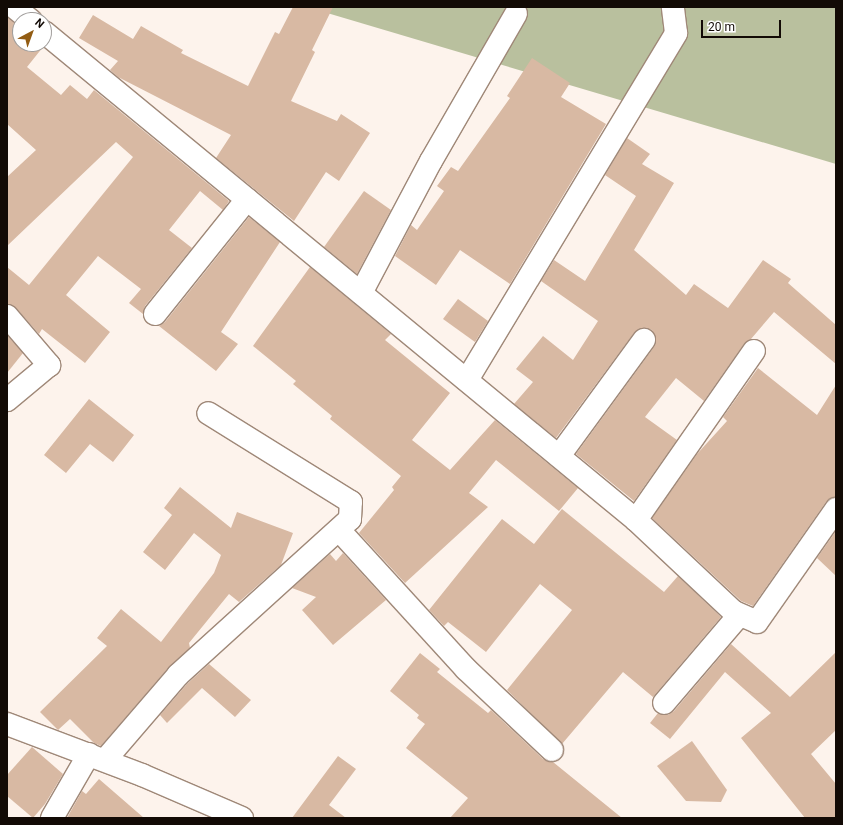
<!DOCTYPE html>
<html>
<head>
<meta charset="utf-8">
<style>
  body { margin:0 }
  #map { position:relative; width:843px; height:825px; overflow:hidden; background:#fdf3ec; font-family:Roboto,sans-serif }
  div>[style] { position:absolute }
  .forest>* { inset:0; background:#b9c09e }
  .building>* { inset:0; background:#d8b9a3 }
  .roads { filter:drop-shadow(1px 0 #9f8878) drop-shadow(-1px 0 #9f8878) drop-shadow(0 1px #9f8878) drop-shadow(0 -1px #9f8878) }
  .minor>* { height:22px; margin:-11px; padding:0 11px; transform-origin:11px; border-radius:11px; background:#fff }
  span { translate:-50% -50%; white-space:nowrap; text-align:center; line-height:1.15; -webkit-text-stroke:3px #fff; paint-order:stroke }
  .frame { position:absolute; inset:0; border:8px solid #120a05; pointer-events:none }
  .north { position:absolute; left:12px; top:12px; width:40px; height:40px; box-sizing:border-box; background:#fff; border:1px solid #a09d9b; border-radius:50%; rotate:41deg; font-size:11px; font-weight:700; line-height:16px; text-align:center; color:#120a05 }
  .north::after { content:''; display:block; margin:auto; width:14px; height:18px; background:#925c13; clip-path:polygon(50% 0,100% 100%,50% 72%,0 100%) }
  .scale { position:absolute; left:701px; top:20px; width:80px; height:18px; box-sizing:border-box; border:2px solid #120a05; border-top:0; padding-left:5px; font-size:12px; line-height:14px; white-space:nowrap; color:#120a05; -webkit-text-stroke:3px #fff; paint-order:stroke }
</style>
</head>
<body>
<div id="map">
  <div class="forest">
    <div style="clip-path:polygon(307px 7px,836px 7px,836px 164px)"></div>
  </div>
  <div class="building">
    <div style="clip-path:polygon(293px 7px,333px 7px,312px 50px,315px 52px,291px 101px,337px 121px,341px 114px,370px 133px,339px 181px,326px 172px,294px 221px,216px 158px,231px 135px,118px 77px,110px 70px,118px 61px,79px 38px,93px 15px,133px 39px,141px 26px,183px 50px,181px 53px,248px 86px,275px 32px,279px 34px)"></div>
    <div style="clip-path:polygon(7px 17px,20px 28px,20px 44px,39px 44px,43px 47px,27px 67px,61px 95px,70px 85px,87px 99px,94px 90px,229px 201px,223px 210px,200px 191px,169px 230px,192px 248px,145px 306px,143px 314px,129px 303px,141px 289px,98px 256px,66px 295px,110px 332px,85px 363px,42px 329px,39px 334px,16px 308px,7px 304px,7px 267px,29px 285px,133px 157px,116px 142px,7px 246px,7px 177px,36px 150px,7px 124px)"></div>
    <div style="clip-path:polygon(532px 58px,570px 83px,561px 97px,606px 124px,510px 284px,460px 250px,436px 285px,395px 256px,411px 225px,417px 230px,444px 191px,437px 186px,451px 167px,458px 171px,510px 98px,507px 96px)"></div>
    <div style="clip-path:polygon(627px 138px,650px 154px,642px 164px,674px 183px,634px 250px,686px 295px,694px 284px,728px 308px,763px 260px,791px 279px,788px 283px,836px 325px,836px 364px,774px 312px,751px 339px,744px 344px,704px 401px,676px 378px,645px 417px,677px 440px,634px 501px,576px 454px,654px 347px,656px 341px,652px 330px,645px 328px,634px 333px,556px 438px,514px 404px,533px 382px,516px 369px,543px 336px,573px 360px,598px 321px,541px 281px,554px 260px,585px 281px,636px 196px,605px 175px)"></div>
    <div style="clip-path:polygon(364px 191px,391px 210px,357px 274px,324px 247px)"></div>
    <div style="clip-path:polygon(249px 217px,280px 242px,221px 332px,238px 344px,216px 371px,159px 326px,165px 322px)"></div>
    <div style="clip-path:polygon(310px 267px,391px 334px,385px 340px,450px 393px,412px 440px,450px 470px,495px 420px,578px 488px,559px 511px,496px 460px,469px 493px,488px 507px,405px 583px,359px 533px,394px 490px,392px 487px,401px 476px,330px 419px,332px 416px,293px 384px,296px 381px,253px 346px)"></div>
    <div style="clip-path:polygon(458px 299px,488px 321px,475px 342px,443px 319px)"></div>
    <div style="clip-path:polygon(7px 335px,23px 353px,7px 373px)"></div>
    <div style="clip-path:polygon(758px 368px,817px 415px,836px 385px,836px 497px,826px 502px,753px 606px,741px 601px,652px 518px,697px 454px,727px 421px,723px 417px)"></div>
    <div style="clip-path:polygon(89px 399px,134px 435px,113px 462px,90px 444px,66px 473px,44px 455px)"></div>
    <div style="clip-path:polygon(180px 487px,231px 528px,237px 512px,293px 533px,281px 565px,239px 602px,229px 594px,189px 643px,190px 648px,169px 667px,101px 746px,94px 743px,70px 719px,58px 730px,40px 712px,107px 646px,97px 638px,121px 609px,161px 642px,214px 573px,221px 555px,194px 533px,165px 570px,143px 552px,172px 515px,164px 508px)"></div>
    <div style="clip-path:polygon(562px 509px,664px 592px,678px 576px,721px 617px,653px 697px,623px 672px,562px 744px,507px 690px,572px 610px,540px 584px,486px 652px,448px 622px,444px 626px,429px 610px,502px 519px,534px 544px)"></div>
    <div style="clip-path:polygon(836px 531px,836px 576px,817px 558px)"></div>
    <div style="clip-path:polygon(343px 553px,386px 600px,333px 645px,302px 610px,316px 597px,292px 588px,330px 554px,336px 561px)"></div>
    <div style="clip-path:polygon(731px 644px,790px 697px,836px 652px,836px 730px,811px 754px,836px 784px,836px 818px,805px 818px,741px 738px,771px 713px,725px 672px,670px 739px,650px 723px,658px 713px,668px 715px,674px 711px)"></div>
    <div style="clip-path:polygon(420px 653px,440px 669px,437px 672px,488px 713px,491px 710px,543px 759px,553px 762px,622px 818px,450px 818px,468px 798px,406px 748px,425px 724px,417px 718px,419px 715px,390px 691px)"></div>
    <div style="clip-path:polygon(209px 664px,251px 700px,235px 717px,202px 688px,167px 723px,160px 715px,187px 684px)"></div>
    <div style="clip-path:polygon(692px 741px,727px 790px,721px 802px,686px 801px,657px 766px)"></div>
    <div style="clip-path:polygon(32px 747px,63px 774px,45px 804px,33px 818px,7px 796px,7px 775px)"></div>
    <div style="clip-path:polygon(338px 756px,356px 769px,329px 805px,346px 818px,292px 818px)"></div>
    <div style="clip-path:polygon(99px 779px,144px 818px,67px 818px,82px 791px,86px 794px)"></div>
  </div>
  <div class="roads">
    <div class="minor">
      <div style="left:14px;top:7px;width:21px;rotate:39deg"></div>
      <div style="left:44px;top:32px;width:767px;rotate:39.5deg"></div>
      <div style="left:636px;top:520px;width:134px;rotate:43.2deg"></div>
      <div style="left:734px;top:612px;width:8px;rotate:83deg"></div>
      <div style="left:735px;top:620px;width:109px;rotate:130.5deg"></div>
      <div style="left:361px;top:293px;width:149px;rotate:-62.1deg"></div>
      <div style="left:431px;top:161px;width:170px;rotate:-60deg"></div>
      <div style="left:155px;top:314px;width:147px;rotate:-51.3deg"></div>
      <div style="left:7px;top:316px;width:65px;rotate:49.4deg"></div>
      <div style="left:49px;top:365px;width:55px;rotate:140.2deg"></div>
      <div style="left:467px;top:380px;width:405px;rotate:-58.9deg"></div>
      <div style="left:676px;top:33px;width:26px;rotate:-97deg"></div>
      <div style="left:559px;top:456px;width:144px;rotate:-53.8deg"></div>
      <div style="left:636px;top:520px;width:206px;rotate:-55.1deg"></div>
      <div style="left:339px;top:530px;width:188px;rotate:47.6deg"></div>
      <div style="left:466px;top:669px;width:118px;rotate:43.3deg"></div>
      <div style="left:734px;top:612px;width:25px;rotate:23deg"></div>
      <div style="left:757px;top:622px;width:138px;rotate:-55deg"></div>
      <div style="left:7px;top:724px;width:144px;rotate:20.7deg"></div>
      <div style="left:142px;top:775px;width:109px;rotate:23.3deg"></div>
      <div style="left:105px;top:760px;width:112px;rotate:-49.3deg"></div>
      <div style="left:178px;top:675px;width:232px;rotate:-42.2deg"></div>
      <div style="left:350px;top:519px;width:17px;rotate:-87deg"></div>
      <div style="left:351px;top:502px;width:168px;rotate:-148.1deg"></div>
      <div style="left:52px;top:818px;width:74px;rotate:-60deg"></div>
    </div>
  </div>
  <div class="frame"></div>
  <div class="north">N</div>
  <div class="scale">20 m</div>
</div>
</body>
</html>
